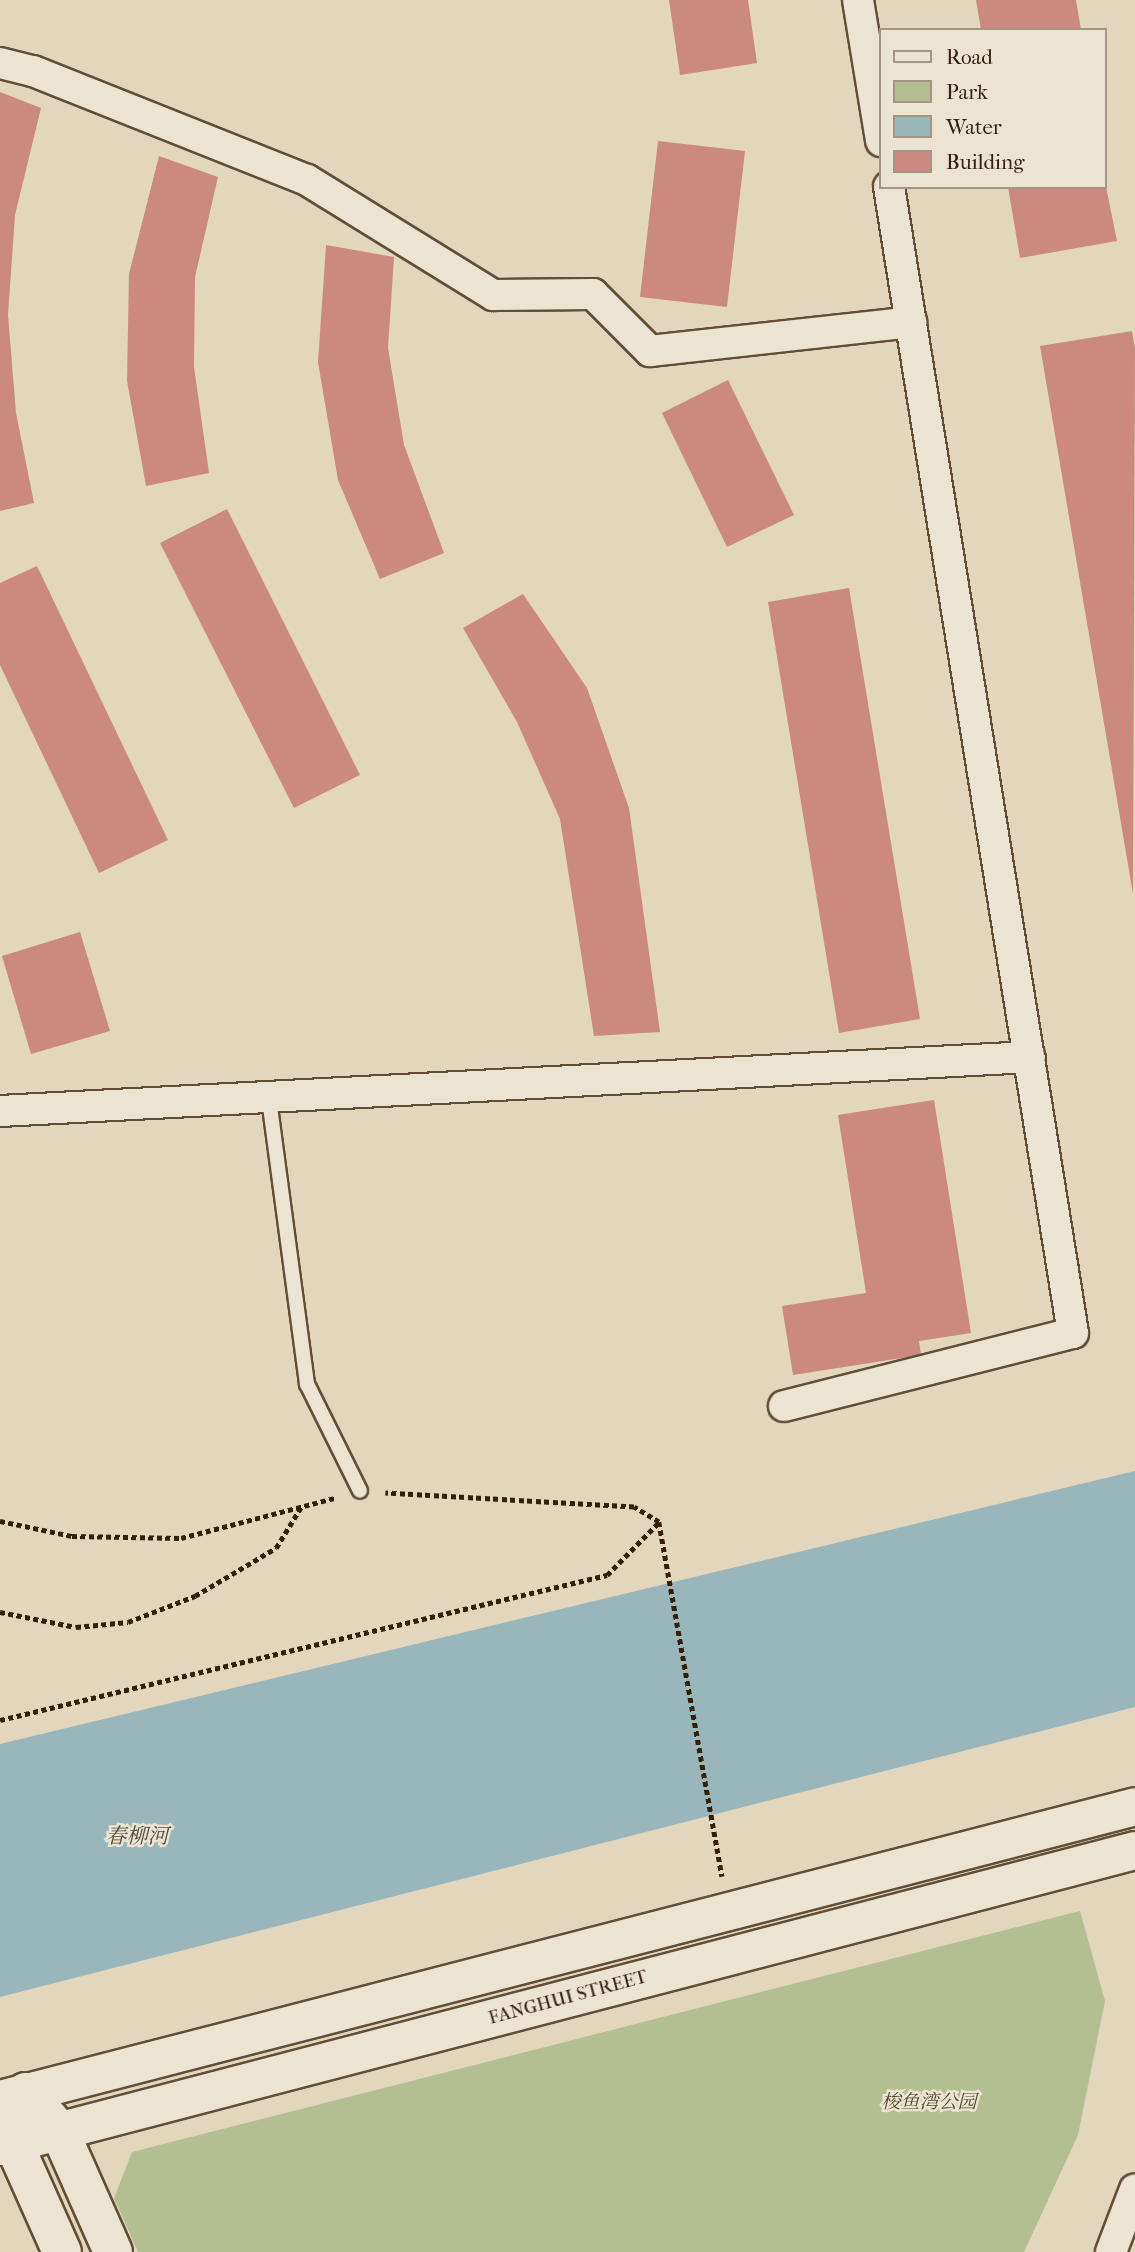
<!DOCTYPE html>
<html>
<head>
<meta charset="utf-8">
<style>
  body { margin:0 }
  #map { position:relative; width:1135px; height:2252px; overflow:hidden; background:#e2d6bc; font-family:"IM FELL French Canon","Noto Serif SC",serif }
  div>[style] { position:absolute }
  .green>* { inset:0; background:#b3be91 }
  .water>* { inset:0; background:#99b6bb }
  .building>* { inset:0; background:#cb897f }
  .path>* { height:4.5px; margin-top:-2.25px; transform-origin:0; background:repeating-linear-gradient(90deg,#342008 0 5px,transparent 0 8.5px) }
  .roads { filter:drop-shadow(2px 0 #604e35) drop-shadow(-2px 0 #604e35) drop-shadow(0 2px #604e35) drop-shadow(0 -2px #604e35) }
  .service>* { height:14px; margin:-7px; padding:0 7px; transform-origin:7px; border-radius:7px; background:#ece4d3 }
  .minor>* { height:30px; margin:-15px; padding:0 15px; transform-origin:15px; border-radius:15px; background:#ece4d3 }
  .tertiary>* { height:37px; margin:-18.5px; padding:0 18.5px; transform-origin:18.5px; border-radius:18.5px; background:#ece4d3 }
  .secondary>* { height:38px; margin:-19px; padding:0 19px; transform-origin:19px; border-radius:19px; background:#ece4d3 }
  span { translate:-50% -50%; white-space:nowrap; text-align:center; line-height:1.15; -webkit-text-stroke:5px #ece4d3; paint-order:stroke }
  .street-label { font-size:19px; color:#342008 }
  .park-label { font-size:19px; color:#54482a; font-style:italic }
  .water-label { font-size:21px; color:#524d3e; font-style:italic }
  .legend { position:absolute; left:879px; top:28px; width:228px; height:161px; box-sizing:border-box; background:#ece4d3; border:2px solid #a29682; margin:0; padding:9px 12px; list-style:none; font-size:21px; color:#342008 }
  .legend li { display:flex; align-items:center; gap:14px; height:35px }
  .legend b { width:35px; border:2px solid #a29682 }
</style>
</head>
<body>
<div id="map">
  <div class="green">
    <div style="clip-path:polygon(1080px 1911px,1105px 2001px,1078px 2135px,1024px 2252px,138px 2252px,114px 2198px,132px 2152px)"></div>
  </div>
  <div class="water">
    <div style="clip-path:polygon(1135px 1471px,1135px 1707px,0 1997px,0 1744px)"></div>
  </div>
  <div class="building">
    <div style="clip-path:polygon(669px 0,748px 0,757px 63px,680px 75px)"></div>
    <div style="clip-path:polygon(976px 0,1076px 0,1081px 30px,981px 30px)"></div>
    <div style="clip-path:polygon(0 92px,41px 108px,15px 215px,8px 315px,16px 413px,34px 503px,0 511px)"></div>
    <div style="clip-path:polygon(658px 141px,745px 151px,727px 307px,640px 297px)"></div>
    <div style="clip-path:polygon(159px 156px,218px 177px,195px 277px,194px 367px,209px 473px,146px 486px,127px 381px,129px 274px)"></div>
    <div style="clip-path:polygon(1105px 182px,1117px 241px,1020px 258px,1008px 187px,1105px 187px)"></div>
    <div style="clip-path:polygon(326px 245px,394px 257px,388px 348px,404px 445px,444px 553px,380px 579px,338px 480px,318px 362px)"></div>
    <div style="clip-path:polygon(1132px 331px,1135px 349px,1133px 894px,1040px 346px)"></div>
    <div style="clip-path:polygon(728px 380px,794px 515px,727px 547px,662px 413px)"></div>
    <div style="clip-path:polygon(227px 509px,360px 775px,294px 808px,160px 543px)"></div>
    <div style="clip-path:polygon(37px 566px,168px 840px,99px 873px,0 665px,0 583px)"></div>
    <div style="clip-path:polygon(849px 588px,920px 1019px,839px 1033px,768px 602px)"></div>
    <div style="clip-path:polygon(523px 594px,587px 688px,629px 808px,660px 1032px,594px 1036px,560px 819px,517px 722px,463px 628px)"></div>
    <div style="clip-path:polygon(80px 932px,110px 1031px,31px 1054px,2px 956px)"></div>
    <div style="clip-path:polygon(934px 1100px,971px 1333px,919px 1341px,921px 1355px,793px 1375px,782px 1306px,866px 1293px,838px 1115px)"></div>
  </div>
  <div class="path">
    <div style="left:0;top:1521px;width:74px;rotate:11.8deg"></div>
    <div style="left:72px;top:1536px;width:109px;rotate:1.1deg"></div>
    <div style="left:181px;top:1538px;width:159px;rotate:-14.6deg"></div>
    <div style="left:659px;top:1522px;width:360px;rotate:79.9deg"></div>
    <div style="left:0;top:1612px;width:77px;rotate:11.2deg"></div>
    <div style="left:76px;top:1627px;width:52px;rotate:-5.5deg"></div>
    <div style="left:128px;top:1622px;width:72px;rotate:-21.2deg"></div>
    <div style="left:195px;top:1596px;width:94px;rotate:-30.7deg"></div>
    <div style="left:276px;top:1548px;width:48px;rotate:-58.6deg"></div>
    <div style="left:0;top:1720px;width:624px;rotate:-13.44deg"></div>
    <div style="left:607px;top:1575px;width:74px;rotate:-45.5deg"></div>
    <div style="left:659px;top:1522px;width:29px;rotate:-149deg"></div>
    <div style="left:634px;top:1507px;width:249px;rotate:-176.8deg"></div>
  </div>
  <div class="roads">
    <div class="service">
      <div style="left:269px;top:1099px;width:288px;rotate:82.4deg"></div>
      <div style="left:307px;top:1384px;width:119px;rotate:63.6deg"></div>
    </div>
    <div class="minor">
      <div style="left:858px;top:0;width:143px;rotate:80.7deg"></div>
      <div style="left:0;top:63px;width:34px;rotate:14deg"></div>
      <div style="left:33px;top:71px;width:295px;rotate:21.7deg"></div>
      <div style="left:307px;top:180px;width:219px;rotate:31.7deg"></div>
      <div style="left:493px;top:295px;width:100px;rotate:-0.6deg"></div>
      <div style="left:593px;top:294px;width:81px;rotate:45deg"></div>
      <div style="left:650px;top:351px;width:263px;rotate:-6.3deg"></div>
      <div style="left:0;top:1111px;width:1031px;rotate:-3deg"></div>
      <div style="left:784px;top:1406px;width:298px;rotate:-14.2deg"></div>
      <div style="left:1073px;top:1333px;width:1161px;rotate:-99.12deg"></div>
      <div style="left:1111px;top:2252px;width:67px;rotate:-69.1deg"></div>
    </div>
    <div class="tertiary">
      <div style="left:0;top:2099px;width:1172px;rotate:-14.47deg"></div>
      <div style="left:0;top:2146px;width:1173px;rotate:-14.62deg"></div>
    </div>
    <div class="secondary">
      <div style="left:26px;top:2092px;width:50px;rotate:49deg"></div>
      <div style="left:59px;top:2130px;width:133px;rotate:66.1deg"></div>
      <div style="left:26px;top:2092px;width:52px;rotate:104.6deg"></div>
      <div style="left:13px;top:2142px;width:120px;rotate:66deg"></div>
    </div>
  </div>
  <div class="street-label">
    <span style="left:568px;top:1998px;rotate:-15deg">FANGHUI STREET</span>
  </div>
  <div class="park-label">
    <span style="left:929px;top:2103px">梭鱼湾公园</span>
  </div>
  <div class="water-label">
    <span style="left:137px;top:1836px">春柳河</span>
  </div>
  <ul class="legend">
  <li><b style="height:9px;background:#ece4d3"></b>Road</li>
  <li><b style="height:19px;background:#b3be91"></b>Park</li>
  <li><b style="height:19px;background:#99b6bb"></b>Water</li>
  <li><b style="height:19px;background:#cb897f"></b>Building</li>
  </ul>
</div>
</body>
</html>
